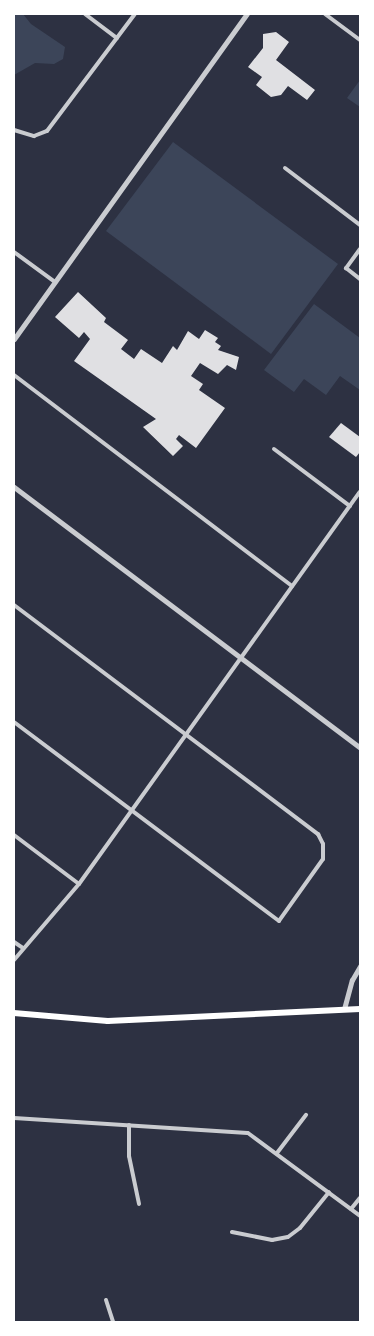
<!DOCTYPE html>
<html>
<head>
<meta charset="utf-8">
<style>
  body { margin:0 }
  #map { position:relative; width:374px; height:1336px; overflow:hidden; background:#2d3142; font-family:Raleway,sans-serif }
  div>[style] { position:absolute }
  .green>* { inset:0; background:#3c4559 }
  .building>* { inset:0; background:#e0e0e3 }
  .minor>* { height:4px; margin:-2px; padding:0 2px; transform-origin:2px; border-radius:2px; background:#caccd0 }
  .tertiary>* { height:5px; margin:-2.5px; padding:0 2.5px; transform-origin:2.5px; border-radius:2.5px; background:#caccd0 }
  .secondary>* { height:5.5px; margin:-2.75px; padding:0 2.75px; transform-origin:2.75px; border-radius:2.75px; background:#fff }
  span { translate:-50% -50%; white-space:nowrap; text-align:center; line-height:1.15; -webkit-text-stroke:3px #fff; paint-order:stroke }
  .frame { position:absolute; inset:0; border:15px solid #fff; pointer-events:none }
</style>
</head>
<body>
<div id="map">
  <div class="green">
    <div style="clip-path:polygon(14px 14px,23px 14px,31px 24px,65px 47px,63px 59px,54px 64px,35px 63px,14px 75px)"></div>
    <div style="clip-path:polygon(360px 80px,360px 107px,347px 98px)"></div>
    <div style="clip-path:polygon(173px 142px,338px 264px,271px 354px,106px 231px)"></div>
    <div style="clip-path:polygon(314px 304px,360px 338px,360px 390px,340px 376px,326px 395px,304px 379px,294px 392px,264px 370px)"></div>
  </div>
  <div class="building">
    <div style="clip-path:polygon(276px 32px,289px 42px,276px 60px,315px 90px,307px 100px,288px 86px,281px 95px,271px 97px,256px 85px,262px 77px,248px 67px,263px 48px,263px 34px)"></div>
    <div style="clip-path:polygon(78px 292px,106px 318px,104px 322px,128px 340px,121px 349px,134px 359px,141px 349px,162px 363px,173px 346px,177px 350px,188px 331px,199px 339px,205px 330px,218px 338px,215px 342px,221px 346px,218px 350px,239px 357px,236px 370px,227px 365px,218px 374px,200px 363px,191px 376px,203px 384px,199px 390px,225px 408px,196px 448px,179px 435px,176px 439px,183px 446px,173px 456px,143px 427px,156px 419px,74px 361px,90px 339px,84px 332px,79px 338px,55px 317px)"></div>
    <div style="clip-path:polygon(341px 423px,360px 437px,360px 452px,356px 457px,329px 437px)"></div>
  </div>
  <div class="minor">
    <div style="left:85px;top:14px;width:40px;rotate:37deg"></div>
    <div style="left:325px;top:14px;width:44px;rotate:36.6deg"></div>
    <div style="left:14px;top:130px;width:21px;rotate:17deg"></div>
    <div style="left:34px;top:136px;width:14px;rotate:-21deg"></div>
    <div style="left:47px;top:131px;width:146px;rotate:-53.1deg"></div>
    <div style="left:285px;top:168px;width:94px;rotate:37.2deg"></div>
    <div style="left:360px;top:249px;width:24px;rotate:126deg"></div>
    <div style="left:346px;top:268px;width:18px;rotate:38deg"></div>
    <div style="left:14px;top:252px;width:51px;rotate:36.2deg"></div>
    <div style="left:14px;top:375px;width:349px;rotate:37.2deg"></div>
    <div style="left:274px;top:449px;width:95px;rotate:36.9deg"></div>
    <div style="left:14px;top:605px;width:381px;rotate:37deg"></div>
    <div style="left:318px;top:834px;width:11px;rotate:63deg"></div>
    <div style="left:323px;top:844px;width:15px;rotate:90deg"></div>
    <div style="left:323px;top:859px;width:76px;rotate:125.4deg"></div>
    <div style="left:279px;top:921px;width:331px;rotate:-143.1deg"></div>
    <div style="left:14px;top:835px;width:81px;rotate:37deg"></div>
    <div style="left:14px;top:942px;width:11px;rotate:34deg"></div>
    <div style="left:14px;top:960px;width:100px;rotate:-49.5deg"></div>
    <div style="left:79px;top:884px;width:482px;rotate:-54.4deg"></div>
    <div style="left:14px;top:1118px;width:234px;rotate:3.7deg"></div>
    <div style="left:248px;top:1133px;width:139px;rotate:36.5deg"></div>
    <div style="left:129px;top:1125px;width:31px;rotate:90deg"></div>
    <div style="left:129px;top:1156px;width:49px;rotate:78.2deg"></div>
    <div style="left:277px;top:1153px;width:48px;rotate:-52.7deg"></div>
    <div style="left:351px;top:1209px;width:14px;rotate:-51deg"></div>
    <div style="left:232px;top:1232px;width:41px;rotate:11.3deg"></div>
    <div style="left:272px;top:1240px;width:16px;rotate:-11deg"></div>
    <div style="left:288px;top:1237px;width:15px;rotate:-37deg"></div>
    <div style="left:300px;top:1228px;width:46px;rotate:-51.1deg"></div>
    <div style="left:106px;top:1300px;width:23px;rotate:72deg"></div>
  </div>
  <div class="tertiary">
    <div style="left:14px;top:339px;width:400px;rotate:-54.4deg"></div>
    <div style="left:14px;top:487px;width:433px;rotate:37deg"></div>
    <div style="left:344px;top:1009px;width:30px;rotate:-75deg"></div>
    <div style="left:352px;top:980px;width:16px;rotate:-60deg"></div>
  </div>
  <div class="secondary">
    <div style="left:14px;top:1013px;width:94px;rotate:4.9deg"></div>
    <div style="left:108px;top:1021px;width:252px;rotate:-2.7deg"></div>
  </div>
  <div class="frame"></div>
</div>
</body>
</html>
